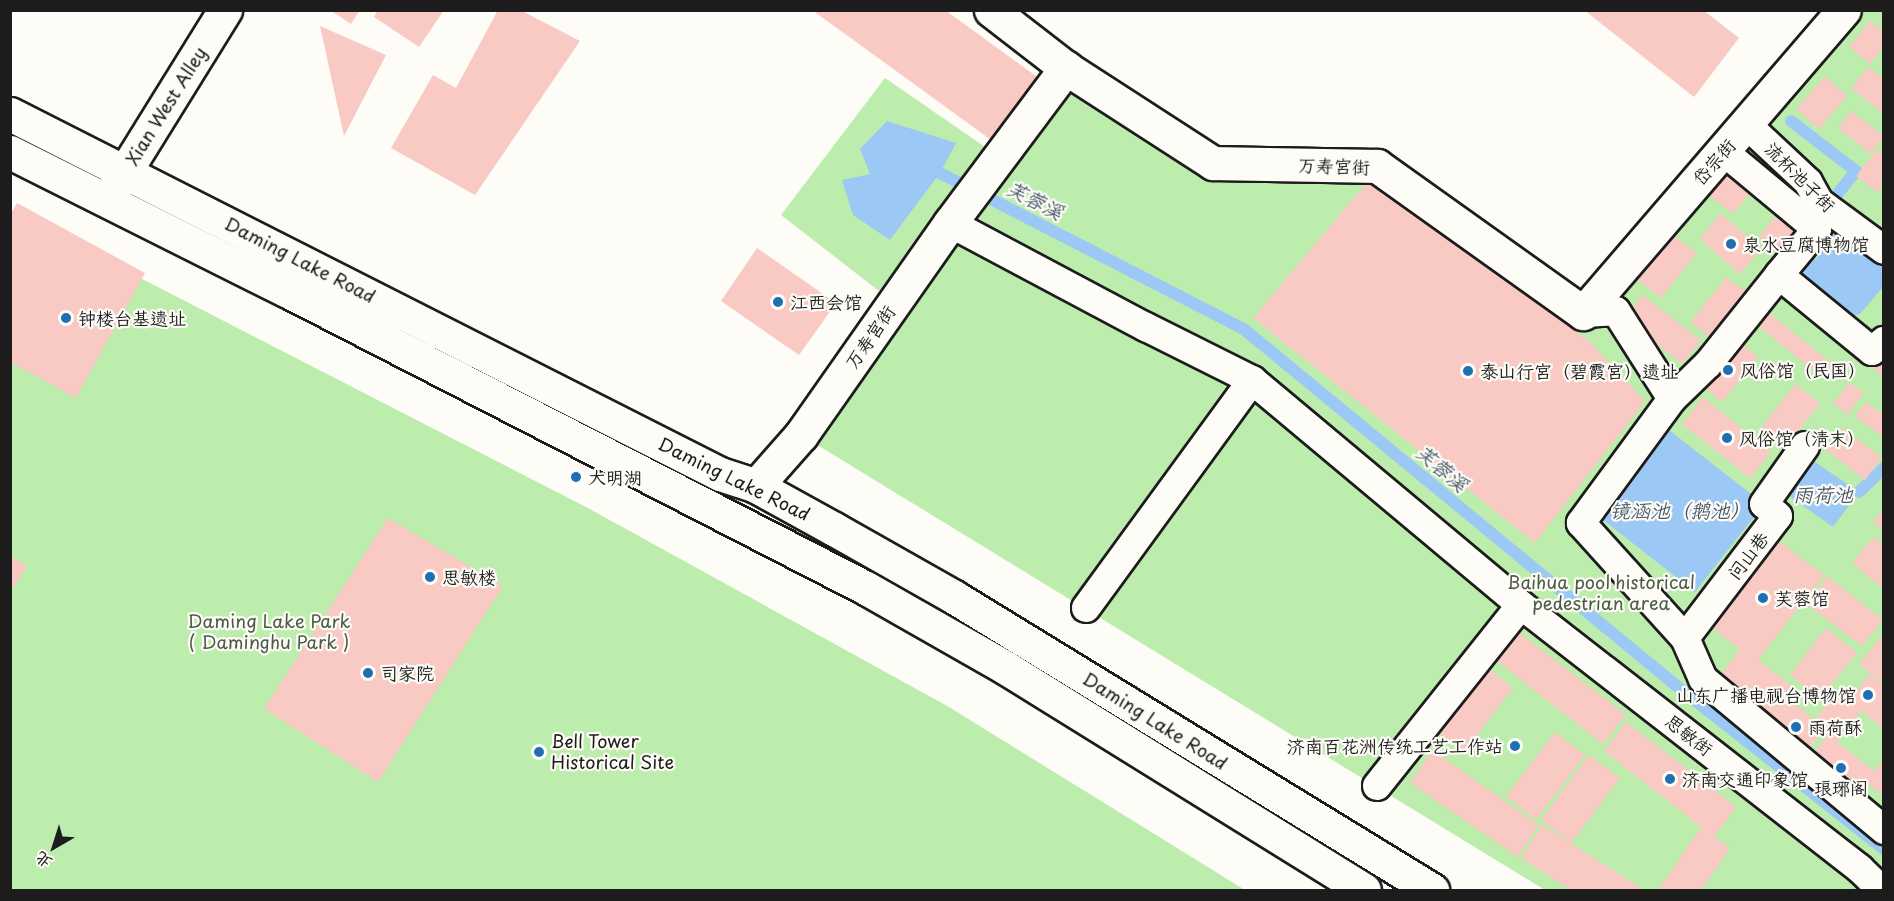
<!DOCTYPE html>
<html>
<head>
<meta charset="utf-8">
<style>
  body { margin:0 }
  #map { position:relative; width:1894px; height:901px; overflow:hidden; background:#fdfcf7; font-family:"Playpen Sans","LXGW WenKai TC",sans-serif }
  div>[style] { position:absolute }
  .green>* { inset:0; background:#bdedac }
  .water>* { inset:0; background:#9cc8f5 }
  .stream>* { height:12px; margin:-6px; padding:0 6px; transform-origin:6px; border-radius:6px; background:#9cc8f5 }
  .building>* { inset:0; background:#f9c9c3 }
  .roads { filter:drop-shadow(2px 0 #1c1c1c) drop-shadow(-2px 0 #1c1c1c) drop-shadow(0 2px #1c1c1c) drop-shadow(0 -2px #1c1c1c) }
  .pedestrian>* { height:28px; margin:-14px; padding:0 14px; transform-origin:14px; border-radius:14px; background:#fdfcf7 }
  .minor>* { height:33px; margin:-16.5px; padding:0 16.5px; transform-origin:16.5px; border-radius:16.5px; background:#fdfcf7 }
  .secondary>* { height:33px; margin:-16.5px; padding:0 16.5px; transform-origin:16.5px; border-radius:16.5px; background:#fdfcf7 }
  .dots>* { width:16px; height:16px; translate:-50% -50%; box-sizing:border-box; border:3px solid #fdfcf7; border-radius:50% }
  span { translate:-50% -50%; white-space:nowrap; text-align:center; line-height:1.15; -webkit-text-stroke:4.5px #fdfcf7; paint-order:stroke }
  .street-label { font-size:18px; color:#1c1c1c }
  .poi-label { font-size:18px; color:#1c1c1c }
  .left { translate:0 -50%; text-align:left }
  .right { translate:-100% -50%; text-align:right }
  .park-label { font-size:18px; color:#4c5b47 }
  .water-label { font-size:20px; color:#495868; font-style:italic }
  .frame { position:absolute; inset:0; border:12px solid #1c1c1c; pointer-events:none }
  .north { position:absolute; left:24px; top:817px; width:60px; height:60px; -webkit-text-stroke:4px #fdfcf7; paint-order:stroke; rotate:219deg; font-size:16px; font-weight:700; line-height:24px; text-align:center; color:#1c1c1c }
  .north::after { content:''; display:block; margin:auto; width:21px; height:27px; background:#1c1c1c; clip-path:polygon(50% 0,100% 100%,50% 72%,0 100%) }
</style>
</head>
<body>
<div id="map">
  <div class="green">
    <div style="clip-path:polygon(1863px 11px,1883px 11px,1883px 890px,1545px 890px,801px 435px,1066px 68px,1213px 163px,1377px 166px,1583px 313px,1746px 124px)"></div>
    <div style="clip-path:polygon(885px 78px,988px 149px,879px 291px,781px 215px)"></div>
    <div style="clip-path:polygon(10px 211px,586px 507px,949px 707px,1245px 890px,11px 890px)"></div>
  </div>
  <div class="water">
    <div style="clip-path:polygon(887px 121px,956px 143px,940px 173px,890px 240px,853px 215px,842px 180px,870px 174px,860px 149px)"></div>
    <div style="clip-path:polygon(1835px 230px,1883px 256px,1883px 287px,1860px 314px,1850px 316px,1792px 272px,1807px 253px,1816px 260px)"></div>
    <div style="clip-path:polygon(1665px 427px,1764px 504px,1695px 592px,1597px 515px)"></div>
    <div style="clip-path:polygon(1809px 458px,1859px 492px,1833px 527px,1785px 493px)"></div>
  </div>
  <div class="stream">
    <div style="left:1791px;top:121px;width:82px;rotate:37.6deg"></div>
    <div style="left:1856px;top:171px;width:48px;rotate:129deg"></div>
    <div style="left:940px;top:173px;width:343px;rotate:27.2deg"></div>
    <div style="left:1245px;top:330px;width:555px;rotate:39.51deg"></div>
    <div style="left:1673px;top:683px;width:268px;rotate:38.2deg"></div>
    <div style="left:1859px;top:492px;width:35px;rotate:-44deg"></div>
  </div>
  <div class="building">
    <div style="clip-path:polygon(330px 10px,360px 10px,351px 24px)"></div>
    <div style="clip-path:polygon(378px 10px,444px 10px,419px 47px,374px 17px)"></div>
    <div style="clip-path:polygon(498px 10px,520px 10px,580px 41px,475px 195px,391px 148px,433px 75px,456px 88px)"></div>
    <div style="clip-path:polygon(812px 10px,945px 10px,1040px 79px,994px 142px)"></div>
    <div style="clip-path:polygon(1584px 10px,1703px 10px,1739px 38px,1694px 97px)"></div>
    <div style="clip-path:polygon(1870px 21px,1884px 32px,1884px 46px,1870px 64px,1849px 47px)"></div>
    <div style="clip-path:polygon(320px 26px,386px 55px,344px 136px)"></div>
    <div style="clip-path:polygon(1868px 67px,1884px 79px,1884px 114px,1851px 88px)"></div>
    <div style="clip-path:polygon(1825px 76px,1847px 96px,1819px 129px,1796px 109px)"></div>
    <div style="clip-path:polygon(1851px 111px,1884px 136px,1871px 154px,1838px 128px)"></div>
    <div style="clip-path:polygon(1877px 150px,1884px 154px,1884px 185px,1877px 192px,1856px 176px)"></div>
    <div style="clip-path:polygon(1729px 164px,1757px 185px,1733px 214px,1707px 194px)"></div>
    <div style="clip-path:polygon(1369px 180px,1589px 341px,1645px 401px,1535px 543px,1253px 318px)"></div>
    <div style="clip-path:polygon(17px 203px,145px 273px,76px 398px,10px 362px,10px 216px)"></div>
    <div style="clip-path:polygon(1782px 208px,1806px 230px,1784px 257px,1759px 237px)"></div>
    <div style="clip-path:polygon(1720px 214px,1762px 248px,1740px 274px,1700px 239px)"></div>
    <div style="clip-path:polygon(1672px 234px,1697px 253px,1661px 298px,1637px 279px)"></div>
    <div style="clip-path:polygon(757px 248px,836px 303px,799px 355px,721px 301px)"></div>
    <div style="clip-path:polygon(1726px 277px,1752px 296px,1715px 342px,1691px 322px)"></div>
    <div style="clip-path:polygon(1642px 295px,1701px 340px,1682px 364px,1625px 318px)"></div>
    <div style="clip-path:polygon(1767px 311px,1836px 367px,1824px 379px,1757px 325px)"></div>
    <div style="clip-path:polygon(1738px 341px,1758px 357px,1722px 402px,1698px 383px)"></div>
    <div style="clip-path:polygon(1882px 352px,1884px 354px,1884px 377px,1870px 366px)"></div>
    <div style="clip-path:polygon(1849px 383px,1864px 393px,1847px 415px,1833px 403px)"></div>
    <div style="clip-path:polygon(1795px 384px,1820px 404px,1783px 449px,1760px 430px)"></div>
    <div style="clip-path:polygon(1703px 397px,1771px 452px,1750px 478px,1682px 424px)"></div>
    <div style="clip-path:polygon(1866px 402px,1884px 415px,1884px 438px,1855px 416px)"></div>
    <div style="clip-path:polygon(1841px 428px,1882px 457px,1865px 480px,1826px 450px)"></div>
    <div style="clip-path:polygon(1884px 508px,1884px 530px,1873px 523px)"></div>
    <div style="clip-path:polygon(388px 518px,503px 586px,378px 782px,264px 709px)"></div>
    <div style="clip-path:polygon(1768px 533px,1824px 575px,1758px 660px,1798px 691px,1791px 700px,1814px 720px,1840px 689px,1852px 697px,1869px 674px,1884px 685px,1884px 729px,1861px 711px,1837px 742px,1874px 771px,1884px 759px,1884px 796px,1867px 783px,1854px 799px,1807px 763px,1827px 735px,1823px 731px,1804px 755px,1768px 726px,1775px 717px,1721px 675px,1740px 649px,1702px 621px)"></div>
    <div style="clip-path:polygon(1873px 537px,1884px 545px,1884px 589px,1852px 563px)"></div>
    <div style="clip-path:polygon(10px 556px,27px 566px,10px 593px)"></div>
    <div style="clip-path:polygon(1827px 576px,1883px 620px,1862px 646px,1806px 604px)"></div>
    <div style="clip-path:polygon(1826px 628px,1857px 653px,1820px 698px,1790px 675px)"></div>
    <div style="clip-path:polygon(1515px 629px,1626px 715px,1603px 744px,1493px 658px)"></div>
    <div style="clip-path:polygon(1884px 633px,1884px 684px,1859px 664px)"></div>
    <div style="clip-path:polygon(1483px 664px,1513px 688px,1464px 752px,1434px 728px)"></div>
    <div style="clip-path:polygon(1626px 722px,1736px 807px,1714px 837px,1730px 848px,1701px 890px,1658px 890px,1701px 827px,1604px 751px)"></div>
    <div style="clip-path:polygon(1555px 732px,1585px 755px,1536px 820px,1506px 796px)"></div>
    <div style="clip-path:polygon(1432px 750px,1539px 825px,1518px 857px,1410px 783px)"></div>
    <div style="clip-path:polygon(1589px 755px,1620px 778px,1571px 843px,1541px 820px)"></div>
    <div style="clip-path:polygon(1542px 825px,1644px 890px,1571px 890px,1521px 858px)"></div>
  </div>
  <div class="roads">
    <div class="pedestrian">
      <div style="left:1746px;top:124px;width:85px;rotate:43.1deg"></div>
      <div style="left:1808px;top:182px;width:23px;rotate:61deg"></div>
      <div style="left:1819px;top:202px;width:81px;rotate:36.4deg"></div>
      <div style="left:1723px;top:151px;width:122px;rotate:39.7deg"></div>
      <div style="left:1817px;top:229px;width:60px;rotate:129.6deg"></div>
      <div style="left:1779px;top:275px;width:120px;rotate:39.3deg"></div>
      <div style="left:1872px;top:351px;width:16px;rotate:-40deg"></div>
      <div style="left:950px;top:223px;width:222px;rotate:28deg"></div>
      <div style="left:1146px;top:327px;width:119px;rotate:26.6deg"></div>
      <div style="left:1252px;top:380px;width:351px;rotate:39.9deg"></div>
      <div style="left:1521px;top:605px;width:430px;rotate:37.9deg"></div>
      <div style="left:1860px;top:869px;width:30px;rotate:44deg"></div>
      <div style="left:1583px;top:313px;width:33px;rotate:-3deg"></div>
      <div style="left:1616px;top:311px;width:104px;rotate:57.5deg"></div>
      <div style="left:1672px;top:399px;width:154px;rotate:126.3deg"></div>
      <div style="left:1581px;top:523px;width:155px;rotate:47.9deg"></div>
      <div style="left:1685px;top:638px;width:45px;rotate:66.3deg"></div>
      <div style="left:1703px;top:679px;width:236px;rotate:39.8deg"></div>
      <div style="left:1672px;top:399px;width:50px;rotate:-44.2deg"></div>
      <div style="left:1708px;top:364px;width:114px;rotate:-51.4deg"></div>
      <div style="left:1086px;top:608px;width:282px;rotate:-53.9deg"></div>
      <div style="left:1685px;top:638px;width:153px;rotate:-52.7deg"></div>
      <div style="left:1778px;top:516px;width:18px;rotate:-139deg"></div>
      <div style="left:1764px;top:504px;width:71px;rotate:-54.7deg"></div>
      <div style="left:1377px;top:786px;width:231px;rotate:-51.5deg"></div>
    </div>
    <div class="minor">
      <div style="left:991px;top:10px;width:95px;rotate:37.7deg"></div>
      <div style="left:1066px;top:68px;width:175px;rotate:32.9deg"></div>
      <div style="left:1213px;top:163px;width:164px;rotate:1deg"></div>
      <div style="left:1377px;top:166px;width:253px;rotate:35.5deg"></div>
      <div style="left:1583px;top:313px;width:400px;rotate:-49.3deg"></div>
      <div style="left:756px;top:486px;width:68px;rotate:-48.6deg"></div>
      <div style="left:801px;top:435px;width:259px;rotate:-54.9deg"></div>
      <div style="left:950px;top:223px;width:194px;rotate:-53.2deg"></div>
    </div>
    <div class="secondary">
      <div style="left:10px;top:114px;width:796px;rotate:26.89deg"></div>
      <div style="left:720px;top:474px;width:38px;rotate:18deg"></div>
      <div style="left:756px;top:486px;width:89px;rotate:28.9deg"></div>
      <div style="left:834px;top:529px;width:138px;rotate:29.5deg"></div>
      <div style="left:954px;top:597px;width:561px;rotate:31.51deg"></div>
      <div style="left:10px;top:152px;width:311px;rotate:26.6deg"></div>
      <div style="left:288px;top:291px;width:650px;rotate:27.2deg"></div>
      <div style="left:866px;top:588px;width:161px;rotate:29.7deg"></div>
      <div style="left:1006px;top:668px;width:421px;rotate:31.8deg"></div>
      <div style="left:114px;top:189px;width:211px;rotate:-58.2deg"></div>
    </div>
  </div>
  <div class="dots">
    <div style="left:1731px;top:244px;background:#1f6fb2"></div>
    <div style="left:778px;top:302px;background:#1f6fb2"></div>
    <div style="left:66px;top:318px;background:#1f6fb2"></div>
    <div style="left:1728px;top:370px;background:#1f6fb2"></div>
    <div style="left:1468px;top:371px;background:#1f6fb2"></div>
    <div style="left:1727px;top:438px;background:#1f6fb2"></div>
    <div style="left:576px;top:477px;background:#1f6fb2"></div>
    <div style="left:430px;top:577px;background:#1f6fb2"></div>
    <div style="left:1763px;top:598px;background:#1f6fb2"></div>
    <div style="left:368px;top:673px;background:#1f6fb2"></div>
    <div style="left:1868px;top:695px;background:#1f6fb2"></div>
    <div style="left:1796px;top:727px;background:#1f6fb2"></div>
    <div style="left:1515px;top:746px;background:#1f6fb2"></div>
    <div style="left:539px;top:752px;background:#1f6fb2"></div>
    <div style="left:1841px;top:768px;background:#1f6fb2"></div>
    <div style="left:1670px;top:779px;background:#1f6fb2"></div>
  </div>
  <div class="street-label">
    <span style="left:166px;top:106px;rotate:-58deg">Xian West Alley</span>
    <span style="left:1714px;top:162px;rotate:-49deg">岱宗街</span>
    <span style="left:1334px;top:166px;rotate:2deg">万寿宫街</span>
    <span style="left:1800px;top:177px;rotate:45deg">流杯池子街</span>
    <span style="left:300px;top:260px;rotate:27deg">Daming Lake Road</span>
    <span style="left:870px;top:337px;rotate:-55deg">万寿宫街</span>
    <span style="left:734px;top:479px;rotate:26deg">Daming Lake Road</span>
    <span style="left:1748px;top:556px;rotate:-53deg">问山巷</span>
    <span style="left:1155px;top:721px;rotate:32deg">Daming Lake Road</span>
    <span style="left:1689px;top:735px;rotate:38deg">思敏街</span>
  </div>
  <div class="poi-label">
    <span class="left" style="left:1743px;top:244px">泉水豆腐博物馆</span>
    <span class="left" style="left:790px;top:302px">江西会馆</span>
    <span class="left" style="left:78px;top:318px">钟楼台基遗址</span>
    <span class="left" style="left:1740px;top:370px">风俗馆（民国）</span>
    <span class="left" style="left:1480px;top:371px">泰山行宫（碧霞宫）遗址</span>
    <span class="left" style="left:1739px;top:438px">风俗馆（清末）</span>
    <span class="left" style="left:588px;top:477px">大明湖</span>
    <span class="left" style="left:442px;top:577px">思敏楼</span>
    <span class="left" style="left:1775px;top:598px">芙蓉馆</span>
    <span class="left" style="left:380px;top:673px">司家院</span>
    <span class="right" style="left:1856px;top:695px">山东广播电视台博物馆</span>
    <span class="left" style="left:1808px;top:727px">雨荷酥</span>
    <span class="left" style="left:551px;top:752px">Bell Tower<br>Historical Site</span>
    <span class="right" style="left:1503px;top:746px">济南百花洲传统工艺工作站</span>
    <span class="left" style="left:1682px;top:779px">济南交通印象馆</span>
    <span style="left:1841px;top:788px">琅琊阁</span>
  </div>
  <div class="park-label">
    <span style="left:1601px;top:593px">Baihua pool historical<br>pedestrian area</span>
    <span style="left:269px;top:632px">Daming Lake Park<br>( Daminghu Park )</span>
  </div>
  <div class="water-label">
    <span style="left:1035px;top:200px;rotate:27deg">芙蓉溪</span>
    <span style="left:1442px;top:468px;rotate:40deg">芙蓉溪</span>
    <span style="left:1823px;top:494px">雨荷池</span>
    <span style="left:1680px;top:510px">镜涵池（鹅池）</span>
  </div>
  <div class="frame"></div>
  <div class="north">北</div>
</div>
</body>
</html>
